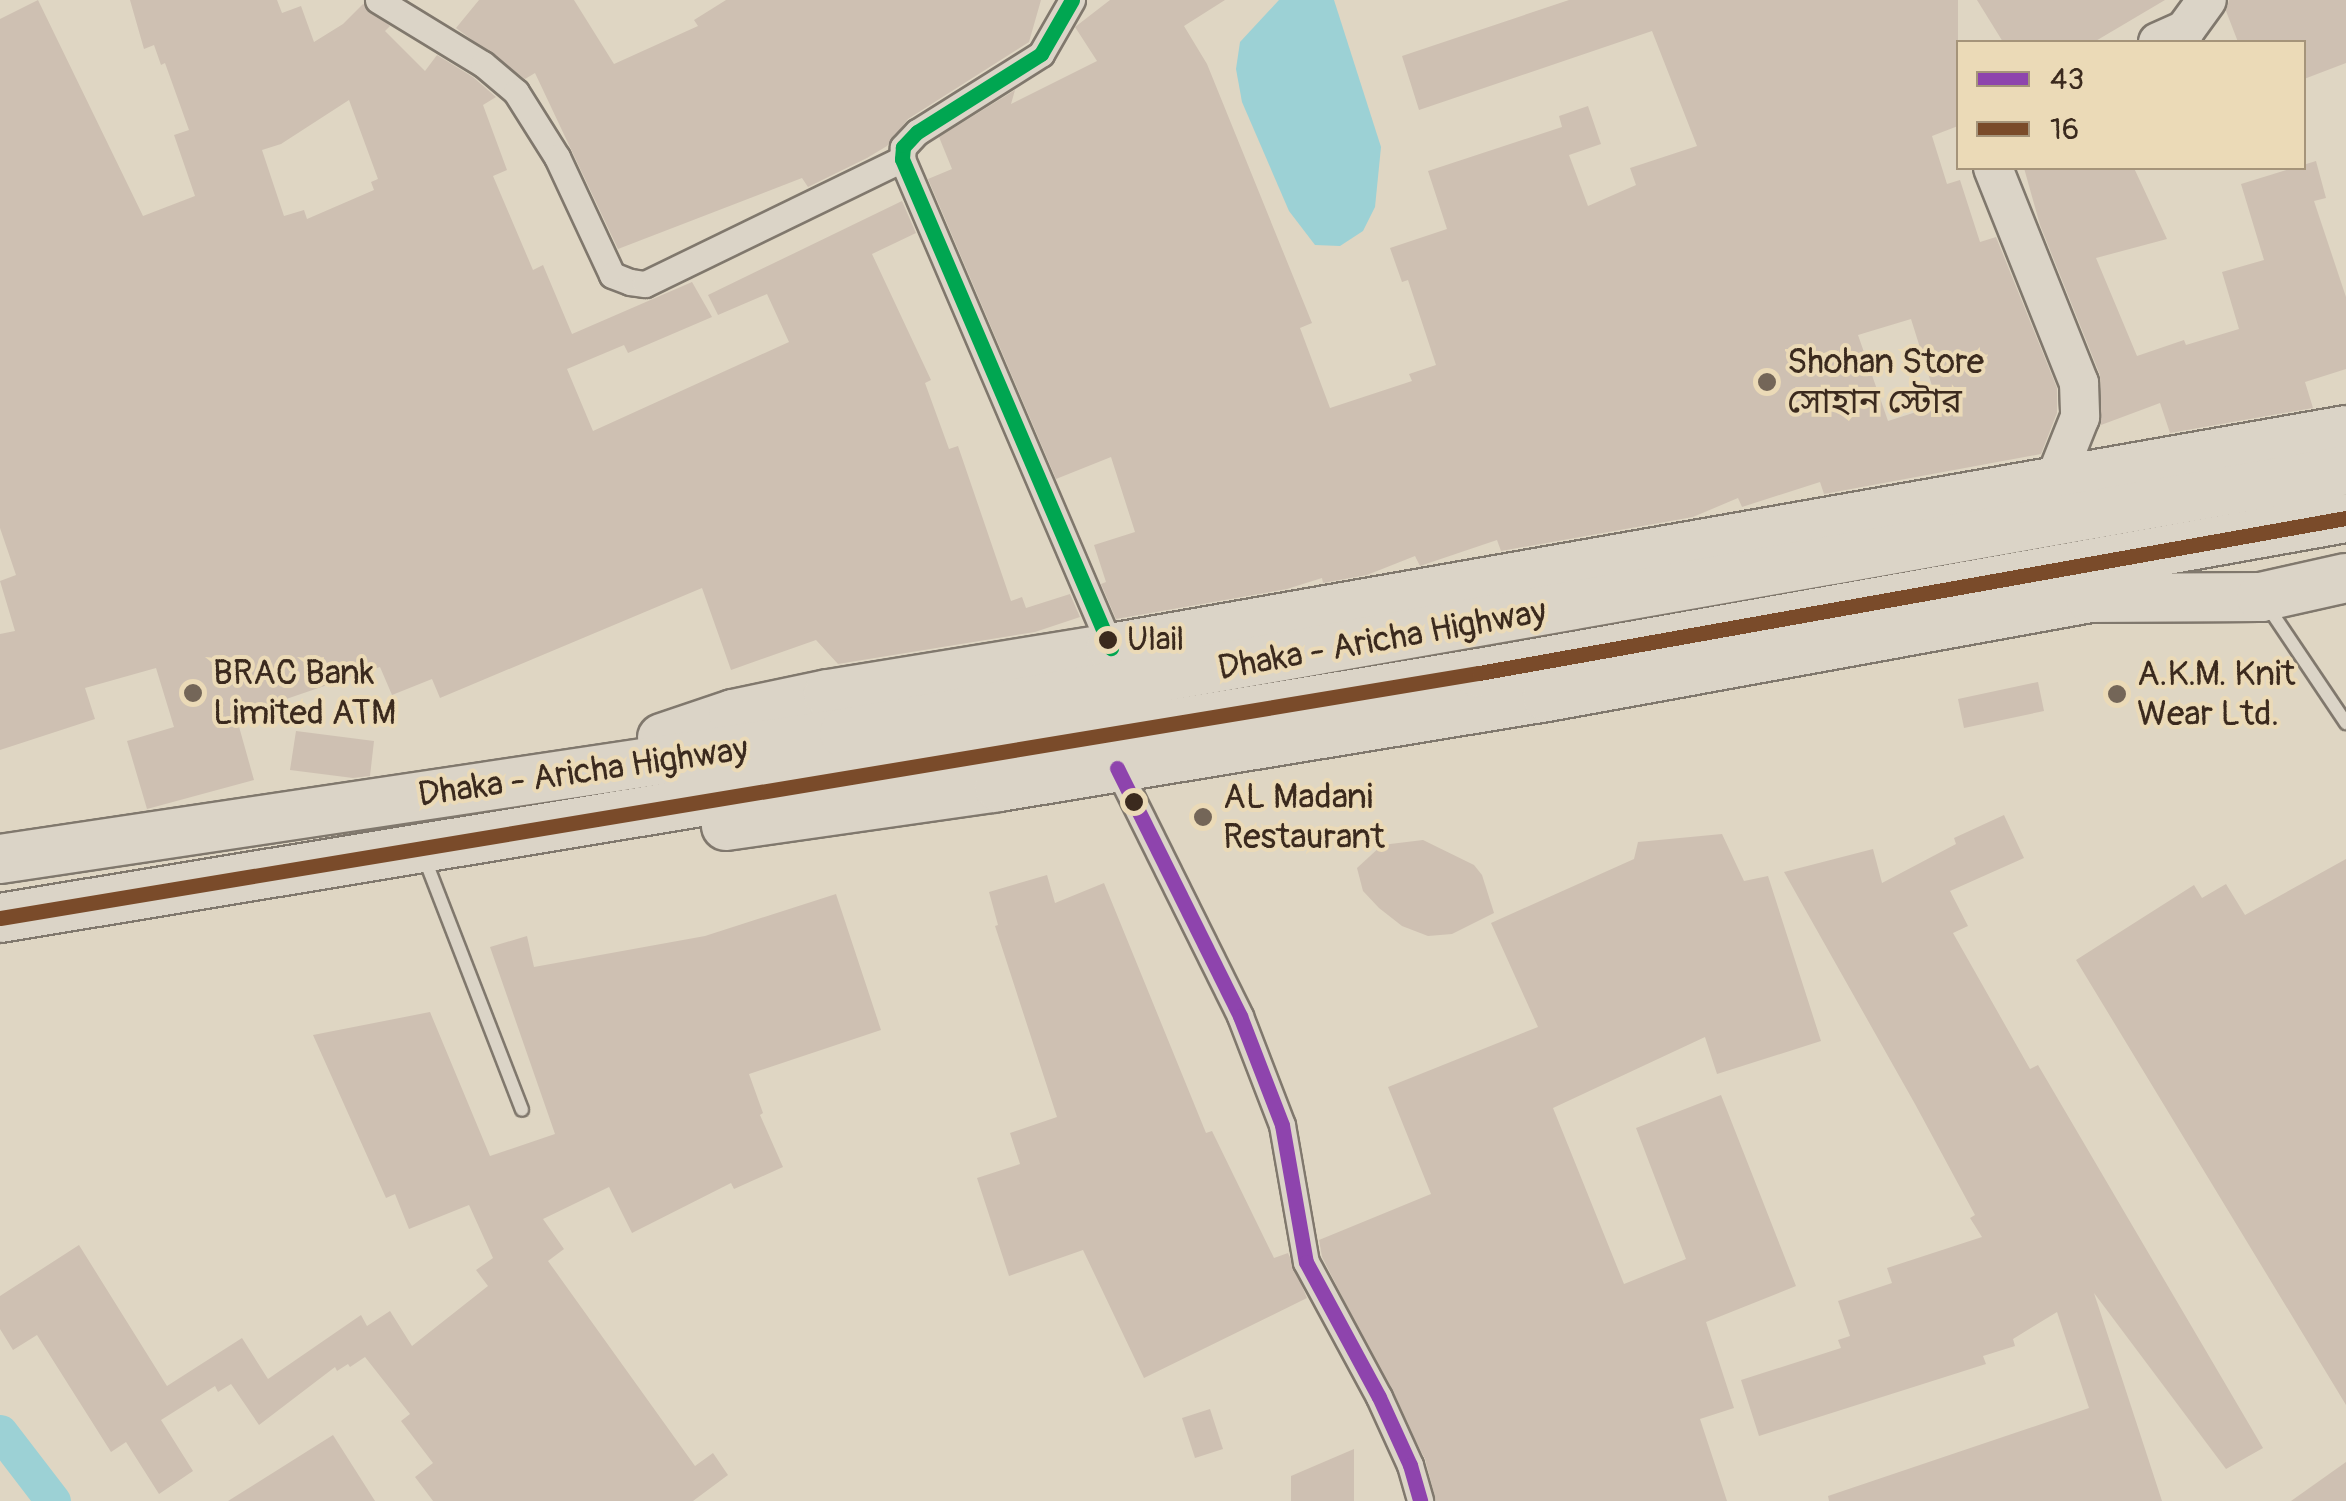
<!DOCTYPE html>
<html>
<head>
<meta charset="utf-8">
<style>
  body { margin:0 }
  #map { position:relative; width:2346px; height:1501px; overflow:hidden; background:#dfd6c3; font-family:Pangolin,"Noto Sans Bengali",sans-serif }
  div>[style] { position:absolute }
  .water>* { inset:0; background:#9cd1d5 }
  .canal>* { height:35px; margin:-17.5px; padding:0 17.5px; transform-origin:17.5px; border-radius:17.5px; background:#9cd1d5 }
  .building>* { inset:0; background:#cec0b2 }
  .roads { filter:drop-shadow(2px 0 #80786d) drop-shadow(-2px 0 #80786d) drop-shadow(0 2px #80786d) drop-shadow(0 -2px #80786d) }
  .lane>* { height:12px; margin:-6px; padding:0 6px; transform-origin:6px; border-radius:6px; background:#dbd4c7 }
  .street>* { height:25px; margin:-12.5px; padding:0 12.5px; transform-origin:12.5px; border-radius:12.5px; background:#dbd4c7 }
  .secondary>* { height:38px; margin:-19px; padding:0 19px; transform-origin:19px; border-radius:19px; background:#dbd4c7 }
  .highway>* { height:48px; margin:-24px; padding:0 24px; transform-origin:24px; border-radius:24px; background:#dbd4c7 }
  .bus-1>* { height:15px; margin:-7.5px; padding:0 7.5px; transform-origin:7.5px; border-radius:7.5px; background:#8e44ad }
  .bus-2>* { height:15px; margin:-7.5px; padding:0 7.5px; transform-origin:7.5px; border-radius:7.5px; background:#7a4b2a }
  .bus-3>* { height:15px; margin:-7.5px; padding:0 7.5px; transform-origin:7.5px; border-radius:7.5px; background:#00a651 }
  .dots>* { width:28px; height:28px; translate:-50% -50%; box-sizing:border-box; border:5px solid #ebdab7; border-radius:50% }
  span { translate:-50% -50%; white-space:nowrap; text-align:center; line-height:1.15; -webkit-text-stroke:8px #ebdab7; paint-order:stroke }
  .bus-label { font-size:32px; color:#3b2a1e }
  .left { translate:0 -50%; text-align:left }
  .poi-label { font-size:35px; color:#3b2a1e }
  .street-label { font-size:35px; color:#3b2a1e }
  .legend { position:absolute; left:1956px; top:40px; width:350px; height:130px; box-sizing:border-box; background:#ebdab7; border:2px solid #a5947a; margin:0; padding:12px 18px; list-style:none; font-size:30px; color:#3b2a1e }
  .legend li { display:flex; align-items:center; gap:20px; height:50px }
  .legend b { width:50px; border:2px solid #a5947a }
</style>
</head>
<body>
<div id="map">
  <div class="water">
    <div style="clip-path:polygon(1279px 0,1334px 0,1381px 147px,1375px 207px,1363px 231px,1340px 246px,1315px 245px,1289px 211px,1242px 102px,1236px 69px,1240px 42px)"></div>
  </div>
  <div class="canal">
    <div style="left:0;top:1432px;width:87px;rotate:52.5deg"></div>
  </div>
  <div class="building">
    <div style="clip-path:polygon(evenodd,38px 0,143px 216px,195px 196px,174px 135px,189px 130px,165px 63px,161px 65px,154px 45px,144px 49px,130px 0,277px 0,282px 13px,301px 6px,314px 42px,343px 24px,363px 4px,390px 26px,385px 31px,425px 71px,437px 55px,473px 77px,496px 97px,483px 105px,507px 170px,493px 176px,533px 270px,543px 265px,572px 334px,692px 282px,712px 317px,628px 353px,624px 345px,567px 369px,593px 431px,789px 342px,767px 294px,718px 315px,708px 295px,902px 201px,916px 233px,872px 254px,931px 380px,925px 383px,949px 449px,958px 446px,1011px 601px,1022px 597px,1026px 608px,1070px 594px,1080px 617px,1035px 632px,838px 664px,816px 640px,731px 670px,702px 588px,440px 698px,432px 679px,392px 695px,380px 667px,222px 721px,238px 723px,254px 780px,147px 809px,127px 741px,174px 727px,156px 668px,85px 688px,95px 719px,0 750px,0 634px,15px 631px,0 581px,16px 575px,0 528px,0 19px,38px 0,349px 100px,378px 179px,371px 182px,374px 190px,307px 219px,304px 210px,284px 216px,262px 150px,281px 144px,349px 100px)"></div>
    <div style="clip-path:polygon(479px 0,574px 0,614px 64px,698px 26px,694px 20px,726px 0,1041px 0,1029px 42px,908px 119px,887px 146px,867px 158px,808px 187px,802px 178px,618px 249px,535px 73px,525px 79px,456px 28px)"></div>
    <div style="clip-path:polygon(evenodd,1110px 0,1225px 0,1184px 26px,1207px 64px,1312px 323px,1300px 328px,1330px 408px,1412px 381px,1409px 374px,1436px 365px,1408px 280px,1402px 282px,1390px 248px,1447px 229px,1428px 171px,1562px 127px,1559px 116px,1588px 106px,1601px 144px,1569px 155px,1588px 206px,1636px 185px,1630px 168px,1697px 146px,1652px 31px,1419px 110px,1402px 56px,1569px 0,1958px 0,1958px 126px,1932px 136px,1947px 184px,1960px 180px,1980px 242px,1996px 237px,2057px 388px,2057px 413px,2041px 454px,1824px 494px,1820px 482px,1742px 507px,1738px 498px,1693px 517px,1501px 551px,1497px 540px,1420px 566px,1415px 556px,1367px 575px,1323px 583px,1322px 578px,1287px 589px,1116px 619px,1101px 584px,1106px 582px,1094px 545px,1135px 532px,1111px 457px,1056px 479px,928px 179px,952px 169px,939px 137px,1015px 90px,1011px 104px,1097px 61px,1075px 27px,1110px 0,1911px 319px,1938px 405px,1888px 421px,1858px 335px,1911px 319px)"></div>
    <div style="clip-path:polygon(1977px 0,2165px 0,2094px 42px,2003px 42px)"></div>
    <div style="clip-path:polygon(2229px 0,2346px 0,2346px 63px,2304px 79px,2304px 42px,2238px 42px,2226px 11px)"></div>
    <div style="clip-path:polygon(2316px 161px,2326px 198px,2314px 201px,2346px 297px,2346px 369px,2305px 382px,2313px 408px,2170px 433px,2160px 403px,2101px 425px,2100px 375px,2040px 225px,2024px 168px,2134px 168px,2167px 239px,2096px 258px,2137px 356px,2184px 340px,2186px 345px,2239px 329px,2222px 272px,2264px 260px,2241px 184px)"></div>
    <div style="clip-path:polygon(2038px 682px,2044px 711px,1964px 728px,1958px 699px)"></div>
    <div style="clip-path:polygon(296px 731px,374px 741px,370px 776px,353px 778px,290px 770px)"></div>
    <div style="clip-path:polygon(2004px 815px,2024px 858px,1950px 891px,1968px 926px,1953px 933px,2030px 1069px,2038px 1065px,2263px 1448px,2226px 1469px,2094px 1293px,2162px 1501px,1829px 1501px,1828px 1496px,2089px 1408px,2057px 1312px,2013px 1339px,2015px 1346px,1983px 1356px,1986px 1364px,1759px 1436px,1741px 1380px,1841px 1348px,1838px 1340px,1850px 1336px,1838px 1301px,1892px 1283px,1887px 1268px,1982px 1237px,1970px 1218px,1975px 1215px,1915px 1104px,1784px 872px,1873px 849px,1882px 883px,1956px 844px,1954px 838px)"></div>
    <div style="clip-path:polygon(1722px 834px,1744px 881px,1768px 876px,1821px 1041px,1717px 1074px,1705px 1037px,1553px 1108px,1624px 1284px,1686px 1259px,1636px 1128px,1721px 1095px,1796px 1286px,1706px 1322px,1734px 1408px,1700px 1419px,1727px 1501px,1436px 1501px,1425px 1459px,1322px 1257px,1319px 1240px,1431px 1194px,1388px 1087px,1538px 1027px,1491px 923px,1634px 859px,1638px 842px)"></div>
    <div style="clip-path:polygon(1423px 840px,1474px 865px,1482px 875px,1494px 913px,1452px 934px,1428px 936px,1402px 926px,1379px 908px,1363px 891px,1357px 868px,1382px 845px)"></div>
    <div style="clip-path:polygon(2346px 859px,2346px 1405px,2076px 960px,2194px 885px,2202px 898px,2226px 884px,2245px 915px)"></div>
    <div style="clip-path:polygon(1047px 875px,1055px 903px,1104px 883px,1206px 1133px,1212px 1131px,1274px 1258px,1288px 1253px,1307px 1298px,1144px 1378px,1083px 1250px,1009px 1276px,977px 1178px,1020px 1164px,1010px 1133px,1057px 1117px,995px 926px,998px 925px,989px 892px)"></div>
    <div style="clip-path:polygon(836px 894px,881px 1030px,749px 1074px,763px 1113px,760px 1115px,783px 1167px,734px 1189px,731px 1183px,632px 1233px,609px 1187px,543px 1219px,564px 1249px,548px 1261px,695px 1466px,713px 1453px,728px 1475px,693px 1501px,433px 1501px,415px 1477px,433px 1463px,401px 1421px,410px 1414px,365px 1357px,350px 1367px,348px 1364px,337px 1371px,335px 1367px,259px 1425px,231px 1384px,218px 1392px,215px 1386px,161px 1420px,193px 1471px,159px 1494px,126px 1442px,111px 1452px,37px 1335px,13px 1350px,0 1329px,0 1296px,79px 1245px,167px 1386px,242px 1338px,268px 1379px,361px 1315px,367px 1326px,390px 1311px,412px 1346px,488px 1286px,476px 1270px,493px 1258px,469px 1205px,409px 1229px,395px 1194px,386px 1198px,313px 1035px,430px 1012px,490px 1156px,555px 1134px,490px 947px,527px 936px,534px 967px,705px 936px)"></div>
    <div style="clip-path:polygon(1210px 1409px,1223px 1449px,1195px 1458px,1182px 1418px)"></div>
    <div style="clip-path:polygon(333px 1435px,375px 1501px,228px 1501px)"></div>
    <div style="clip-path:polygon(1354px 1449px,1354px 1501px,1291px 1501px,1291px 1476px)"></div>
    <div style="clip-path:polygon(2346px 1462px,2346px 1501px,2291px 1501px)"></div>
  </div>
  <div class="roads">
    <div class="lane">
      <div style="left:2268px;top:607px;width:140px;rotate:56.1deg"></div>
      <div style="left:424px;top:857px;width:271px;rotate:68.8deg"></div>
    </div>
    <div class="street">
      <div style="left:378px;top:0;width:123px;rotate:31.4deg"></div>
      <div style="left:483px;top:64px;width:43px;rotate:40.3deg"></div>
      <div style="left:516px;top:92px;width:77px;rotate:57.8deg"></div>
      <div style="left:557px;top:157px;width:130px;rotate:65deg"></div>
      <div style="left:612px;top:275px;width:19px;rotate:21deg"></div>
      <div style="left:630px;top:282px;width:15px;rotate:8deg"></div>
      <div style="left:645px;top:284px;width:286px;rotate:-25.9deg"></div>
      <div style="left:1072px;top:0;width:62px;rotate:119.9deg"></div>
      <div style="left:1041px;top:54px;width:146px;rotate:147.8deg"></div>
      <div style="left:917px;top:132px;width:21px;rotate:133deg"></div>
      <div style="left:903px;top:147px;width:12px;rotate:95deg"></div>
      <div style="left:902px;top:159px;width:532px;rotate:66.86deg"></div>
      <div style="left:1117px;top:768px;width:277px;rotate:63.6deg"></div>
      <div style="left:1240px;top:1016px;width:117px;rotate:68.9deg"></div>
      <div style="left:1282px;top:1125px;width:139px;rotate:80.1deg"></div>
      <div style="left:1306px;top:1262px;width:153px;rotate:61.6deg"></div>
      <div style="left:1379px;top:1397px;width:75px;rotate:65.5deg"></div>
      <div style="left:1410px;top:1465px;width:37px;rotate:74deg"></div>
    </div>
    <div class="secondary">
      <div style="left:2158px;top:42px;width:30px;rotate:-24deg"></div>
      <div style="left:2185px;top:30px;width:37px;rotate:-54deg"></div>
      <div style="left:1993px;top:168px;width:232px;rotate:68.2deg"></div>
      <div style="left:2079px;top:383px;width:34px;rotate:88deg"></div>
      <div style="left:2080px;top:417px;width:70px;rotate:111.8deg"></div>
    </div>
    <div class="highway">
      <div style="left:662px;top:738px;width:75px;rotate:-18.7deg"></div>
      <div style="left:733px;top:714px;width:97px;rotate:-11.9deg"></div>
      <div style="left:828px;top:694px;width:287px;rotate:-9.2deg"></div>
      <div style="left:1111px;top:648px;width:1254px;rotate:-10.01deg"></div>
      <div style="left:726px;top:826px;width:276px;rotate:-8.1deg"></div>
      <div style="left:999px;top:787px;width:555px;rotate:-9.33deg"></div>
      <div style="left:1547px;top:697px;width:552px;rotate:-10.33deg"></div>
      <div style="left:2090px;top:598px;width:171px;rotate:-0.3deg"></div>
      <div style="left:2261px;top:597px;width:87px;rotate:-12.6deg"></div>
      <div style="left:0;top:859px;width:853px;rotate:-8.49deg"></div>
      <div style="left:844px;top:733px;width:1525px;rotate:-9.93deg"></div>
      <div style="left:0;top:918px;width:1499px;rotate:-9.41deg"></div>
      <div style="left:1479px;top:673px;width:881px;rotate:-10.14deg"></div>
    </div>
  </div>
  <div class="bus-1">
    <div style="left:1117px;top:768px;width:277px;rotate:63.6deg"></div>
    <div style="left:1240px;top:1016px;width:117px;rotate:68.9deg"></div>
    <div style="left:1282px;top:1125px;width:139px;rotate:80.1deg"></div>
    <div style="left:1306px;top:1262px;width:153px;rotate:61.6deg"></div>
    <div style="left:1379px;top:1397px;width:75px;rotate:65.5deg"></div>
    <div style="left:1410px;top:1465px;width:37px;rotate:74deg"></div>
  </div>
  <div class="bus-2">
    <div style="left:0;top:918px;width:1499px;rotate:-9.41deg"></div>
    <div style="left:1479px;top:673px;width:881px;rotate:-10.14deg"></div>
  </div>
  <div class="bus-3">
    <div style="left:1072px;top:0;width:62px;rotate:119.9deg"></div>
    <div style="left:1041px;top:54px;width:146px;rotate:147.8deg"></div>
    <div style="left:917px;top:132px;width:21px;rotate:133deg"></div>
    <div style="left:903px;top:147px;width:12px;rotate:95deg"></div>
    <div style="left:902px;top:159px;width:532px;rotate:66.86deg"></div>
  </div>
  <div class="dots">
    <div style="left:1767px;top:382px;background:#746658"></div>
    <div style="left:1108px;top:640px;background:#3b2a1e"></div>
    <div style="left:193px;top:693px;background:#746658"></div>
    <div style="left:2117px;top:694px;background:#746658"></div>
    <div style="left:1134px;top:802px;background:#3b2a1e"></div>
    <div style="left:1203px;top:817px;background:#746658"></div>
  </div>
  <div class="bus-label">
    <span class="left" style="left:1127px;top:640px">Ulail</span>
  </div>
  <div class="poi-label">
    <span class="left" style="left:1787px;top:382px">Shohan Store<br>সোহান স্টোর</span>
    <span class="left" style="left:213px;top:693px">BRAC Bank<br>Limited ATM</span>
    <span class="left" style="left:2137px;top:694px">A.K.M. Knit<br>Wear Ltd.</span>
    <span class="left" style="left:1223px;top:817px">AL Madani<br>Restaurant</span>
  </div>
  <div class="street-label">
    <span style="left:1382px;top:640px;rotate:-10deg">Dhaka - Aricha Highway</span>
    <span style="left:583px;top:772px;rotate:-8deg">Dhaka - Aricha Highway</span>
  </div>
  <ul class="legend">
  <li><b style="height:12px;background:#8e44ad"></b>43</li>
  <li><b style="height:12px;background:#7a4b2a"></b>16</li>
  </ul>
</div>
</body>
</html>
